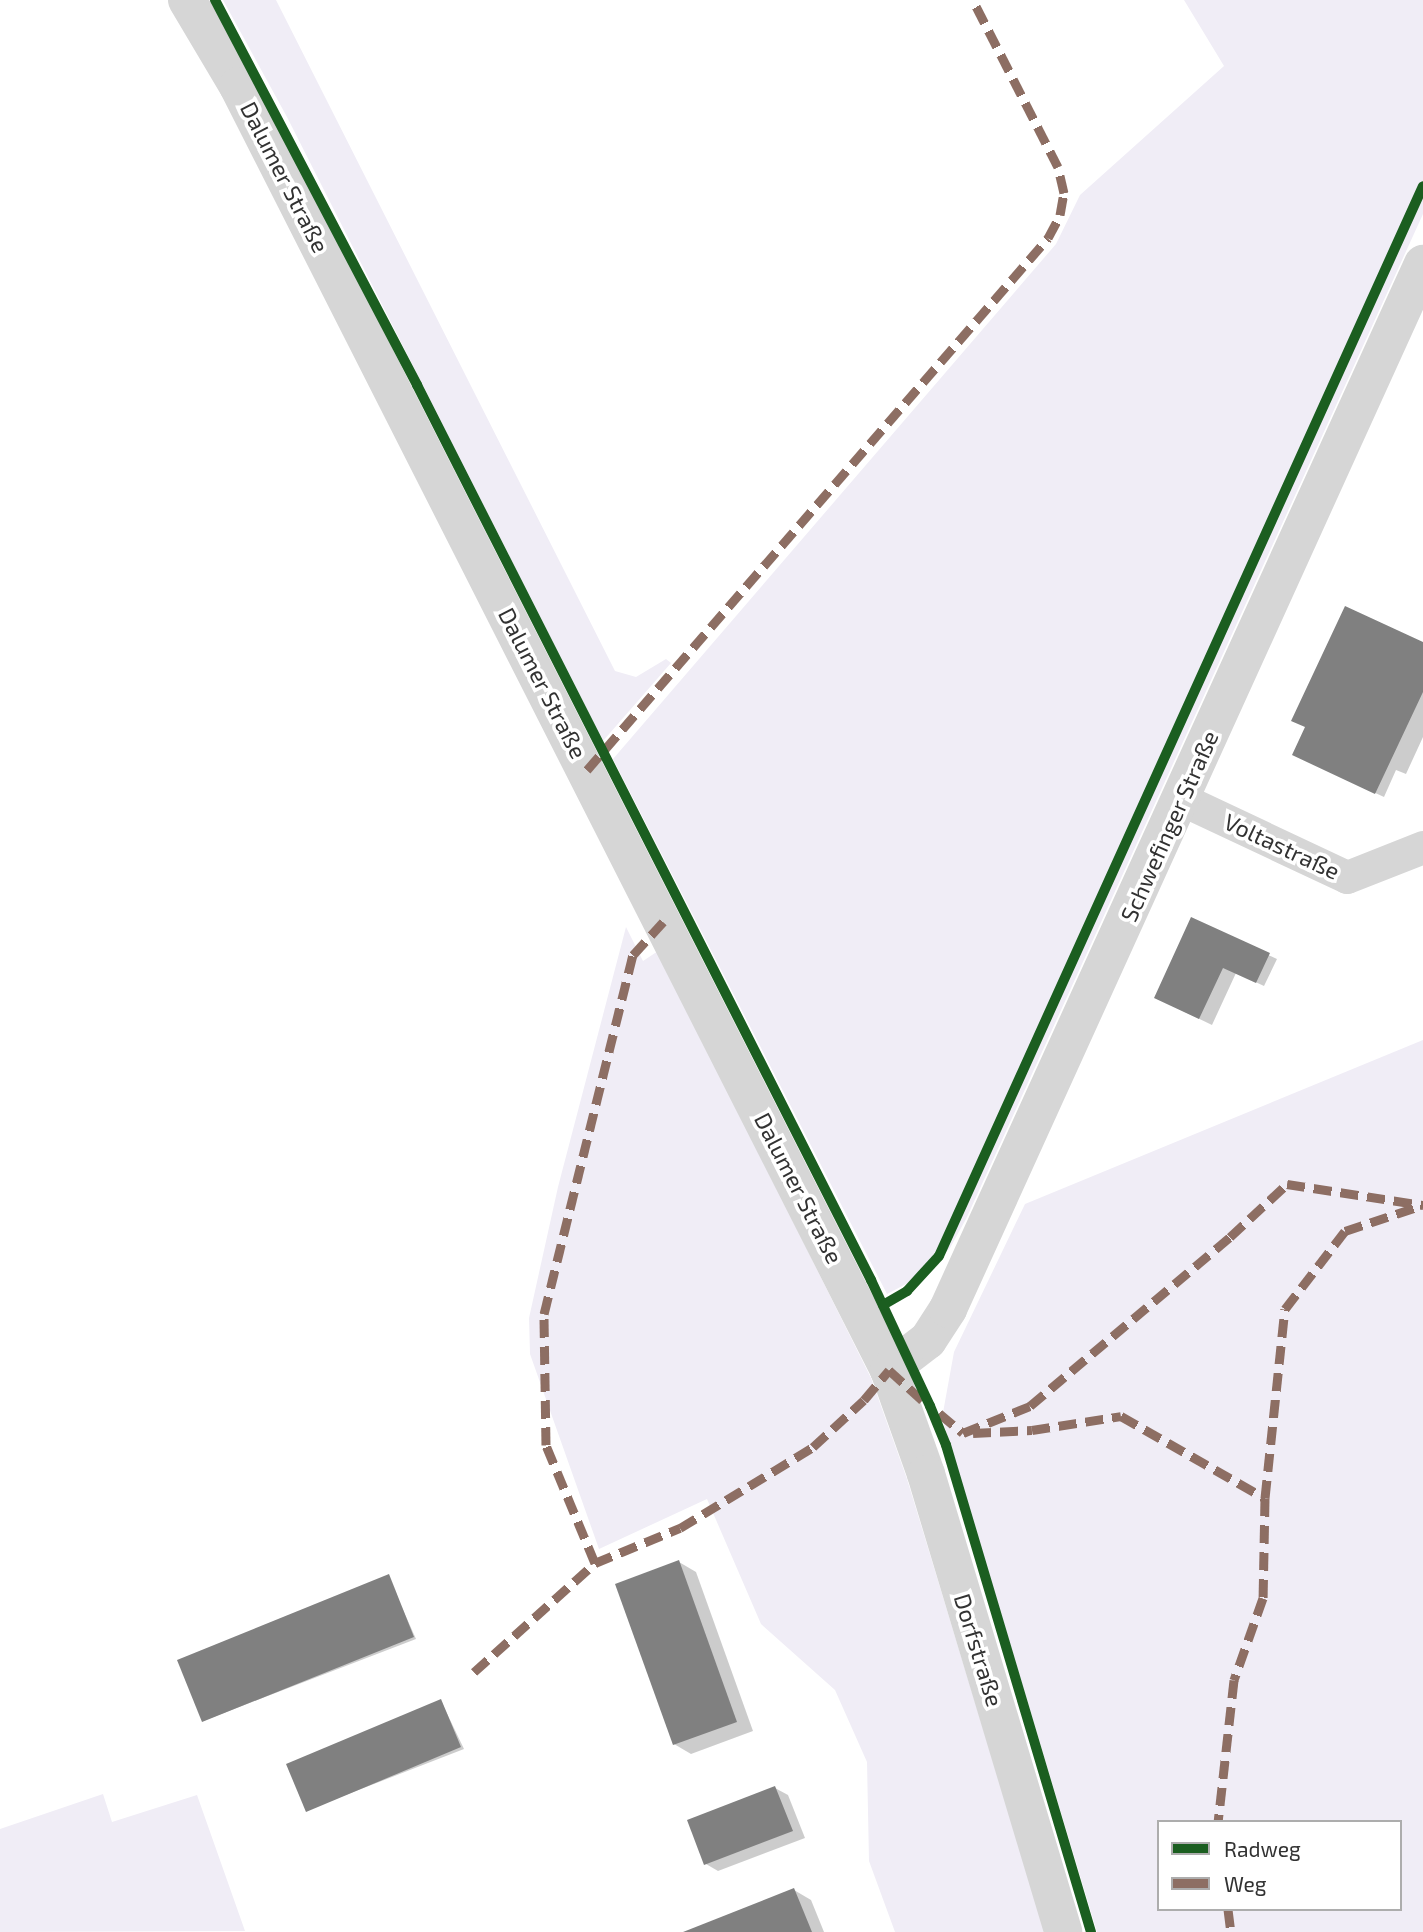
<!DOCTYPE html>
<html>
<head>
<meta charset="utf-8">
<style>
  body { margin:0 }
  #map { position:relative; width:1423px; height:1932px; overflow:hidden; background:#fff; font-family:"Exo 2",sans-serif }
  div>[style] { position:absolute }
  .green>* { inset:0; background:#f0edf6 }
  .shadow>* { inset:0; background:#0003 }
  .building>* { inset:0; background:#808080 }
  .path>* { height:4.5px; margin-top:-2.25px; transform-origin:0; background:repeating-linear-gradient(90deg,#d4d4d4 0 3.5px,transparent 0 7px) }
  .minor>* { height:33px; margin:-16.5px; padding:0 16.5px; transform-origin:16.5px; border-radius:16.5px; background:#d6d6d6 }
  .tertiary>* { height:38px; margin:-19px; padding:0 19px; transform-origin:19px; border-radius:19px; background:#d6d6d6 }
  .quiet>* { height:9px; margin-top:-4.5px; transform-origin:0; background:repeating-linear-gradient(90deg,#8d6e63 0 18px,transparent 0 27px) }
  .cycleway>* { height:10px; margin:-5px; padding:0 5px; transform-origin:5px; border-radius:5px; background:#1b5e20 }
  span { translate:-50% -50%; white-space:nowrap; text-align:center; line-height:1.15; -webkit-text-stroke:7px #fff; paint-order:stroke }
  .street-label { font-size:23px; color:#323232 }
  .legend { position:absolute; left:1157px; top:1820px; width:245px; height:91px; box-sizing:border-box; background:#fff; border:2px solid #adadad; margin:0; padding:9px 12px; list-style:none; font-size:21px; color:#323232 }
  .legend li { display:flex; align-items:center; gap:14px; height:35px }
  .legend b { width:35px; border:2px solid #adadad }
</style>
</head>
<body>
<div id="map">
  <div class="green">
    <div style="clip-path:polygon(223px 0,276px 0,615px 671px,636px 677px,666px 659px,671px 663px,603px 741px,287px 117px)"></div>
    <div style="clip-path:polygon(1184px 0,1423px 0,1423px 214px,966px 1219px,950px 1248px,927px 1273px,887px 1294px,613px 759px,1056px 244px,1080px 195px,1224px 66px)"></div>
    <div style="clip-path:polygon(626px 927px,643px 961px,658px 951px,871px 1378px,907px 1479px,1045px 1932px,895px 1932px,869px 1861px,867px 1762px,835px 1690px,761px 1624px,707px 1499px,599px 1549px,530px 1354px,529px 1318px,558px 1187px)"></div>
    <div style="clip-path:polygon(evenodd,1423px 1040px,1423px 1932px,1097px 1932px,942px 1418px,954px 1352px,1025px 1204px,1423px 1040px,1159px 1822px,1400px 1822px,1400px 1909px,1159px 1909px,1159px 1822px)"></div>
    <div style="clip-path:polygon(103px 1794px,112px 1822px,197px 1795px,245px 1931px,0 1932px,0 1829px)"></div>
  </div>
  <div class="shadow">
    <div style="clip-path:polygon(1423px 644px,1423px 737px,1406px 774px,1396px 770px,1384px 797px,1302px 759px)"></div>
    <div style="clip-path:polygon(1192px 919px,1277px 959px,1264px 986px,1236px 973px,1212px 1025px,1156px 998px)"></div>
    <div style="clip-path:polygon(679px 1562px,696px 1572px,753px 1731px,691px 1754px,674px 1744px)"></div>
    <div style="clip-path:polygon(388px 1576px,416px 1639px,203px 1721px)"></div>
    <div style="clip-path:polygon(441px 1701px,464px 1749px,307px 1810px)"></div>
    <div style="clip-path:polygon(775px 1788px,788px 1795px,805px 1838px,718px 1871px,706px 1864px)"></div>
    <div style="clip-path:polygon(794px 1890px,811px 1900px,824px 1932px,687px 1932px)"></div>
  </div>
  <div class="building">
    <div style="clip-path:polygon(1345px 606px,1423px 642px,1423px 692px,1375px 794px,1292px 755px,1305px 727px,1291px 721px)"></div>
    <div style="clip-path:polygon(1191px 917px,1270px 953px,1256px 983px,1223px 968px,1199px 1019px,1154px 998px)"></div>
    <div style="clip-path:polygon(679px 1560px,737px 1722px,673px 1745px,615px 1584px)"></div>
    <div style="clip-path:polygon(389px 1574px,414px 1637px,202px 1722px,177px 1660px)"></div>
    <div style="clip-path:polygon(441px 1699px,461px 1747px,306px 1812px,286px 1764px)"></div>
    <div style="clip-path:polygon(775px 1786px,793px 1831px,704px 1865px,687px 1820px)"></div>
    <div style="clip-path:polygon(794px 1888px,812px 1932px,683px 1932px)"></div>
  </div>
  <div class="path">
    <div style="left:1397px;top:242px;width:62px;rotate:-65.1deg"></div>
    <div style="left:890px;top:1301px;width:47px;rotate:-38.1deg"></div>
  </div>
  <div class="minor">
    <div style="left:1181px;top:799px;width:183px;rotate:25.2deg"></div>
    <div style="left:1347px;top:877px;width:82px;rotate:-21.5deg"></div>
  </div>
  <div class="tertiary">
    <div style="left:187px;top:0;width:100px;rotate:59.3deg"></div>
    <div style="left:238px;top:86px;width:1440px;rotate:63.11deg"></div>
    <div style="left:889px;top:1370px;width:110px;rotate:70.4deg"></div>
    <div style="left:926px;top:1474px;width:478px;rotate:73.3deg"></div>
    <div style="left:889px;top:1370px;width:49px;rotate:-37.6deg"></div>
    <div style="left:928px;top:1340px;width:37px;rotate:-57deg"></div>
    <div style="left:948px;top:1309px;width:1148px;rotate:-65.56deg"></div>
  </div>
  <div class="quiet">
    <div style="left:587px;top:770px;width:704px;rotate:-49.09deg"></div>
    <div style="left:1048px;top:238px;width:26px;rotate:-62deg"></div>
    <div style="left:1060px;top:215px;width:22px;rotate:-80deg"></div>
    <div style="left:1064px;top:193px;width:27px;rotate:-103deg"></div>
    <div style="left:1058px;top:167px;width:187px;rotate:-117deg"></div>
    <div style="left:939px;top:1413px;width:31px;rotate:40deg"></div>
    <div style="left:963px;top:1433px;width:72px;rotate:-21.9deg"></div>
    <div style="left:1030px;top:1406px;width:262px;rotate:-40.2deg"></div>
    <div style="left:1230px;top:1237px;width:78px;rotate:-42.9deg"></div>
    <div style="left:1287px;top:1184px;width:138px;rotate:8.8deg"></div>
    <div style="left:973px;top:1433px;width:59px;rotate:-2.9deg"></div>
    <div style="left:1032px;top:1430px;width:90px;rotate:-8.9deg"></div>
    <div style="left:1121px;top:1416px;width:166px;rotate:29.7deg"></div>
    <div style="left:1265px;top:1498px;width:100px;rotate:91.1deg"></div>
    <div style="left:1263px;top:1598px;width:87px;rotate:109.5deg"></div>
    <div style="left:1234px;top:1680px;width:143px;rotate:96.4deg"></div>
    <div style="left:1265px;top:1498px;width:190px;rotate:-84deg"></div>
    <div style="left:1285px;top:1309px;width:98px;rotate:-52.4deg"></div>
    <div style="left:1345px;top:1231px;width:79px;rotate:-18.4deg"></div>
    <div style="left:595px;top:1563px;width:128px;rotate:-112.6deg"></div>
    <div style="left:546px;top:1445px;width:131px;rotate:-90.9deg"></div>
    <div style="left:544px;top:1314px;width:370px;rotate:-76.1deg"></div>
    <div style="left:633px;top:955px;width:45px;rotate:-47.7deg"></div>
    <div style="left:474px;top:1672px;width:163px;rotate:-42deg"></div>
    <div style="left:595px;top:1563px;width:92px;rotate:-22.4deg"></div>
    <div style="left:680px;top:1528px;width:156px;rotate:-31.3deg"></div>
    <div style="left:813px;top:1447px;width:69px;rotate:-42.7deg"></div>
    <div style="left:864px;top:1400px;width:39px;rotate:-50deg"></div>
    <div style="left:889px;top:1370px;width:45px;rotate:42.3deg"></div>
    <div style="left:1228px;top:1909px;width:23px;rotate:83deg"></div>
  </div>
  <div class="cycleway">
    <div style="left:215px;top:0;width:435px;rotate:62.3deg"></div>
    <div style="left:417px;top:385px;width:1004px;rotate:63.1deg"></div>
    <div style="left:871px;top:1280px;width:139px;rotate:64.9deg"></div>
    <div style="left:930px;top:1406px;width:42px;rotate:67.7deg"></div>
    <div style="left:946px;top:1445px;width:508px;rotate:73.42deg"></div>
    <div style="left:883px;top:1305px;width:28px;rotate:-30deg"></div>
    <div style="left:907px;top:1291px;width:47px;rotate:-47.6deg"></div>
    <div style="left:939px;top:1256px;width:1174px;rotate:-65.66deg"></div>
  </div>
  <div class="street-label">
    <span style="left:285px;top:177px;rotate:63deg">Dalumer Straße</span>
    <span style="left:543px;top:683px;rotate:63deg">Dalumer Straße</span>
    <span style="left:1169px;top:826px;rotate:-66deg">Schwefinger Straße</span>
    <span style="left:1282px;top:846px;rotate:25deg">Voltastraße</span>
    <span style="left:799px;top:1188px;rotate:63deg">Dalumer Straße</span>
    <span style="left:979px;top:1650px;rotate:73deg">Dorfstraße</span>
  </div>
  <ul class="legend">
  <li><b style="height:9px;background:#1b5e20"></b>Radweg</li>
  <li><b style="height:9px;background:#8d6e63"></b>Weg</li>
  </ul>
</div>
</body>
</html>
